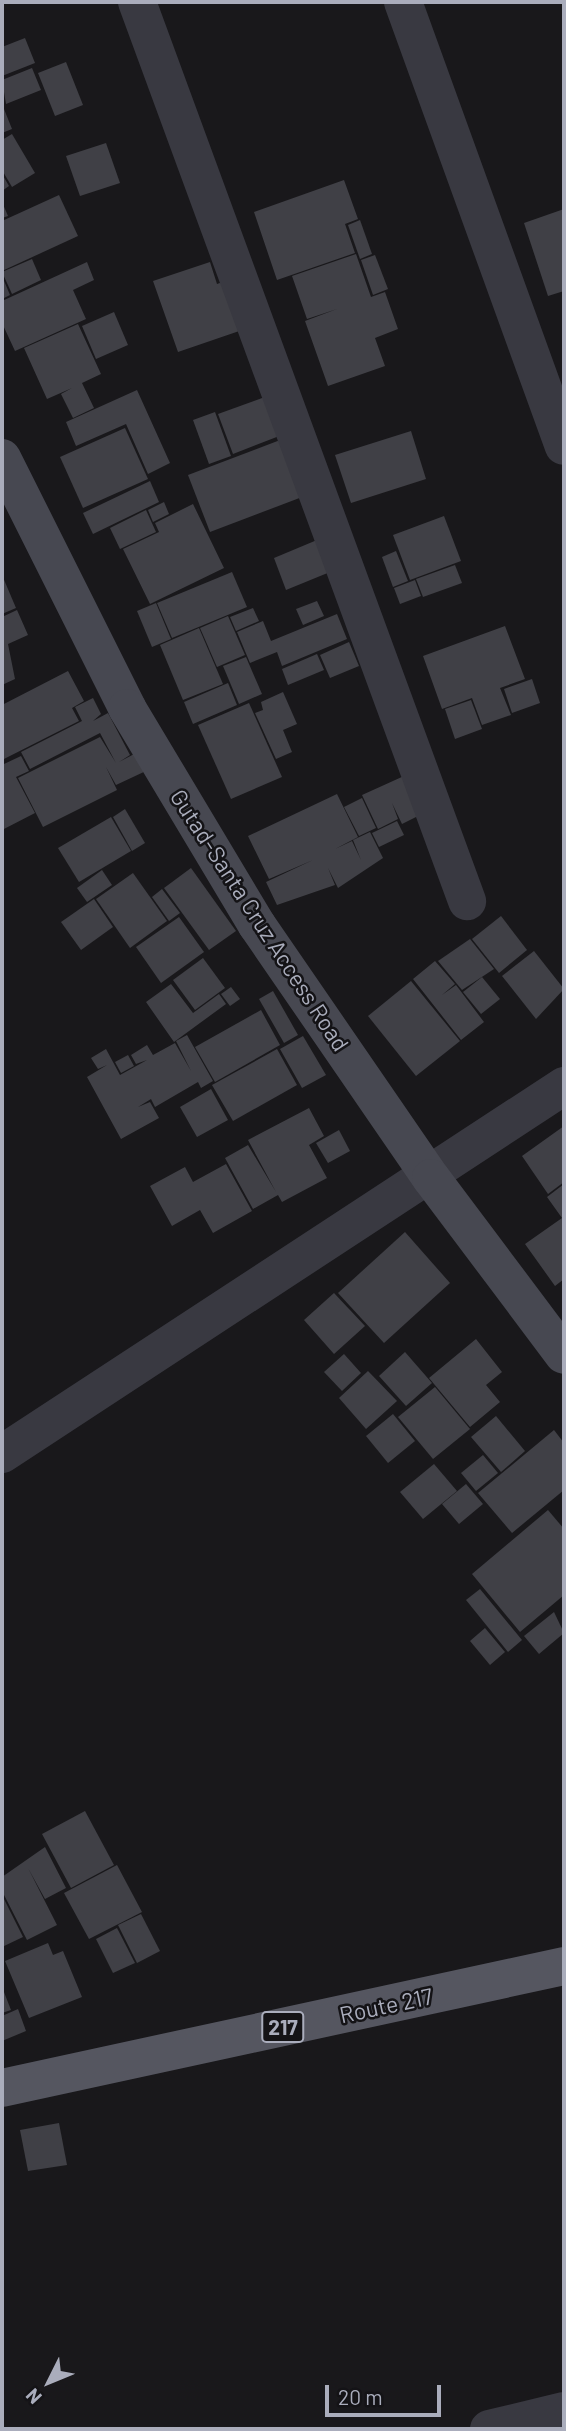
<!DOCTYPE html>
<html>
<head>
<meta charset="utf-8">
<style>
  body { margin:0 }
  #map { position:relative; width:566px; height:2431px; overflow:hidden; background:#19181b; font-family:Barlow,sans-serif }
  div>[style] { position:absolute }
  .building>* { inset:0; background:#404046 }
  .street>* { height:38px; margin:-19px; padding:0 19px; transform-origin:19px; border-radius:19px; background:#393941 }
  .secondary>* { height:38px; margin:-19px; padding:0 19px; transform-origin:19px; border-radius:19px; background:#474851 }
  .primary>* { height:38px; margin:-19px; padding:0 19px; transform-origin:19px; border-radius:19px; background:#555660 }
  span { translate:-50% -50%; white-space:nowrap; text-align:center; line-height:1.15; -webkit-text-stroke:5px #141316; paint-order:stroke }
  .shield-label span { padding:2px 5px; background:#141316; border:2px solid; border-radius:5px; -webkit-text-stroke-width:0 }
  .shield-label { font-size:21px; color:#aaadbc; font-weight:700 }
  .street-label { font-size:23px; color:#aaadbc }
  .frame { position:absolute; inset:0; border:4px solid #aaadbc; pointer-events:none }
  .north { position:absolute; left:14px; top:2347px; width:70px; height:70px; -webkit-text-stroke:5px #141316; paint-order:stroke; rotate:227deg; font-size:19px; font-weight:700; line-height:28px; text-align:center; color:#aaadbc }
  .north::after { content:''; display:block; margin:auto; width:24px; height:32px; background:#aaadbc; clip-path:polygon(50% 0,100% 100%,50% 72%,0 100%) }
  .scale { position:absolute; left:325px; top:2385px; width:116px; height:32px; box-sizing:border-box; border:4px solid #aaadbc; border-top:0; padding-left:9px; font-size:21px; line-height:24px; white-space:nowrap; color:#aaadbc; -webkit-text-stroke:5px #141316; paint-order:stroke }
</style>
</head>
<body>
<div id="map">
  <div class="building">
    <div style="clip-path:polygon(25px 38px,35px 63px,2px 76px,2px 47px)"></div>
    <div style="clip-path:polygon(66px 62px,83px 105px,55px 116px,38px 73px)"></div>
    <div style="clip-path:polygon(32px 68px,41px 90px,6px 104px,2px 80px)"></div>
    <div style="clip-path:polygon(2px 104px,12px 129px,2px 133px)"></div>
    <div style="clip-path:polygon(12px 134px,35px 173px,12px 187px,2px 170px,2px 140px)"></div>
    <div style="clip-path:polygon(106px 143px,120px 183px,80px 196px,66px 156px)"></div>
    <div style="clip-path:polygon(2px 174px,9px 186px,2px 191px)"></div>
    <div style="clip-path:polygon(344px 180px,358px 219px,345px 224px,355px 253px,277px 280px,254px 212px)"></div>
    <div style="clip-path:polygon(59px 195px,78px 236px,2px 271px,2px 221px)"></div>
    <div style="clip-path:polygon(2px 202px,8px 216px,2px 218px)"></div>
    <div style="clip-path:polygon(564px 209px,564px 291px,548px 296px,524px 223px)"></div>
    <div style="clip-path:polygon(360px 220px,372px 254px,360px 259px,348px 225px)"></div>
    <div style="clip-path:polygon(356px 254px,371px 297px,385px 292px,398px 329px,375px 338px,385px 366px,328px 386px,305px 321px,337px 309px,307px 319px,292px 276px)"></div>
    <div style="clip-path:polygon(375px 255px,388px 289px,373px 295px,361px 260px)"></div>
    <div style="clip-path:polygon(32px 259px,41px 280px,12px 294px,2px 272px)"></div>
    <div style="clip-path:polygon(87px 262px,94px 280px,73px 290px,86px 319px,15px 351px,2px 323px,2px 301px)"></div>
    <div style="clip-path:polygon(210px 262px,217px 284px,231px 279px,248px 328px,178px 352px,153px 281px)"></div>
    <div style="clip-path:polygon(2px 276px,10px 295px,2px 299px)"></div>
    <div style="clip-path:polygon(114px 312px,128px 345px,96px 359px,82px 326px)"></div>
    <div style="clip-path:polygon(78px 324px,101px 374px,82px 383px,94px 408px,73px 418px,61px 394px,72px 388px,47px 399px,24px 348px)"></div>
    <div style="clip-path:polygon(137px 390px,170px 463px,148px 474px,126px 424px,76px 446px,66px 422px)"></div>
    <div style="clip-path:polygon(273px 394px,287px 433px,233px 454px,218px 414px)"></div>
    <div style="clip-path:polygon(215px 412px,231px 456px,209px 464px,193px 420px)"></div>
    <div style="clip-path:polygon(125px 428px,148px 479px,83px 508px,60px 457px)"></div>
    <div style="clip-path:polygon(411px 431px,426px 479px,351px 503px,335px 455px)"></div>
    <div style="clip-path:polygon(288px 437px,310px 494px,210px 532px,188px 475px)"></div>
    <div style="clip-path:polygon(150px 481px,159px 502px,93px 534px,83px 513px)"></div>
    <div style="clip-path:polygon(164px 502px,169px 514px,153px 522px,148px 510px)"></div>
    <div style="clip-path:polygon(193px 504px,224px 568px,150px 604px,123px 549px,159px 532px,155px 523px)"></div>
    <div style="clip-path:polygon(146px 510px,156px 532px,120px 549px,110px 528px)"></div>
    <div style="clip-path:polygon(444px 516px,461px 561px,410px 580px,393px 535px)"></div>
    <div style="clip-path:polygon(317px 540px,330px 572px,286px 590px,274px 558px)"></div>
    <div style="clip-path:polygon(396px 551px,408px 581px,393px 587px,382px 557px)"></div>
    <div style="clip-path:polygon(455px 565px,462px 583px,423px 597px,416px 579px)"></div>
    <div style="clip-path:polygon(232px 572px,247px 607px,172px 638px,157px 603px)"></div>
    <div style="clip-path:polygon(2px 575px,16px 608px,2px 614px)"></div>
    <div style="clip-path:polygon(415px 580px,421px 596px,400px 604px,394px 588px)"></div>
    <div style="clip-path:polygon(317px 601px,324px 616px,303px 625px,296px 609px)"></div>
    <div style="clip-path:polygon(156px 603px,171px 639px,152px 647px,137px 611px)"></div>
    <div style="clip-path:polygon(253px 608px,259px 621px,236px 631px,230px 617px)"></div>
    <div style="clip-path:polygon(17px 610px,28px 635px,8px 644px,15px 679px,2px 685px,2px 617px)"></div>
    <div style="clip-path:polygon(337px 614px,347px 639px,282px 666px,277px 652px,250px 663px,237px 632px,263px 621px,271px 641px)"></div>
    <div style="clip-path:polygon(228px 616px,245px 655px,217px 667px,200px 628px)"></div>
    <div style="clip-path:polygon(505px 626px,525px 679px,500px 688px,511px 715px,482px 725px,472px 698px,442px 709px,423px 656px)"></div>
    <div style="clip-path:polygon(199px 628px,223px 684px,183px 700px,160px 645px)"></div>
    <div style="clip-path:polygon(349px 642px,359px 666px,330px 678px,320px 655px)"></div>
    <div style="clip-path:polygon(317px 654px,324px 670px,288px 685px,282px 669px)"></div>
    <div style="clip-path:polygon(246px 657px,262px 694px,239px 704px,223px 666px)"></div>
    <div style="clip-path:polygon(68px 671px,84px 701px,72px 708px,79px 721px,2px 760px,2px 705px)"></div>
    <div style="clip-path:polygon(532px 679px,540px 703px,512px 713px,504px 689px)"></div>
    <div style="clip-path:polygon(228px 683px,237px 705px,193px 724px,184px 702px)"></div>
    <div style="clip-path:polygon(283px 692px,297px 724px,283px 730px,292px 752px,276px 759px,255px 713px,263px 710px,261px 702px)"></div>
    <div style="clip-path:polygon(93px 698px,101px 714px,93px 721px,108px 713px,130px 755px,119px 762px,138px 752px,148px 770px,116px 785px,106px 767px,117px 790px,43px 827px,18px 778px,100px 737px,116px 763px,100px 733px,30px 769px,21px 752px,82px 721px,75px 707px)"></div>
    <div style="clip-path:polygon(471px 700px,482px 729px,455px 739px,445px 709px)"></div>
    <div style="clip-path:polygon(249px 703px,282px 777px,231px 799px,198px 725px)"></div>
    <div style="clip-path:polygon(21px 756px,29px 771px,16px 777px,35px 813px,2px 830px,2px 773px,4px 764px)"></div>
    <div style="clip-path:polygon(404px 776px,422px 814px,402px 824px,392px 803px,398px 819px,378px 829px,362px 795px)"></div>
    <div style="clip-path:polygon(337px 794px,358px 837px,335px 849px,352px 841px,361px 860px,353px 840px,370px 832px,383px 858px,338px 888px,328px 868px,335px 885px,277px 905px,266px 882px,313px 860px,269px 879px,248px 836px)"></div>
    <div style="clip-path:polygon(362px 798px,376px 828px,359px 836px,344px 807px)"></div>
    <div style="clip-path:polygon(125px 809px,145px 843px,132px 851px,113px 817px)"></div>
    <div style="clip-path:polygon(111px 817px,131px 851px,79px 882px,58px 848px)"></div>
    <div style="clip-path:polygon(397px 821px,404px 835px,379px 847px,372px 833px)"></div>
    <div style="clip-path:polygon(191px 868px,236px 931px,209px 950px,164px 888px)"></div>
    <div style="clip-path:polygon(102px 870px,112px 885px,87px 902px,77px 888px)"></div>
    <div style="clip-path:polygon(133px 873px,167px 921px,130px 948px,96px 899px)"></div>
    <div style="clip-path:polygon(162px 889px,180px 913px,169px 921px,152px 897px)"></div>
    <div style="clip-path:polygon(94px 899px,113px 927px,81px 950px,61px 922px)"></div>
    <div style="clip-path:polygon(501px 916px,527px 950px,499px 973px,472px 939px)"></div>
    <div style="clip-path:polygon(179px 917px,204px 952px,161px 983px,136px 947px)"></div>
    <div style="clip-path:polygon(470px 939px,494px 969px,462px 990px,438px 961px)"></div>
    <div style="clip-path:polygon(534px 951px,564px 989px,536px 1019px,502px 976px)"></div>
    <div style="clip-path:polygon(203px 958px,225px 988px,195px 1010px,173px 980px)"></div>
    <div style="clip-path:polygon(435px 961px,455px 984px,442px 995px,456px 985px,484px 1022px,461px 1040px,413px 979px)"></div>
    <div style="clip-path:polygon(482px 977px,500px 999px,481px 1014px,463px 992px)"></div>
    <div style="clip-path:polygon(411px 981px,460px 1041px,416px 1076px,368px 1016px)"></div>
    <div style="clip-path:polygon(171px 984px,193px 1013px,219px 994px,226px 1004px,174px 1042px,146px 1002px)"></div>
    <div style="clip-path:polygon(231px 987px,240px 999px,230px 1006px,221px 994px)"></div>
    <div style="clip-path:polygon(273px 991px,298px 1035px,284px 1043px,259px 999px)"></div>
    <div style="clip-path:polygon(261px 1010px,280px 1045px,215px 1082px,195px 1047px)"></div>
    <div style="clip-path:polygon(187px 1035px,213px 1081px,201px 1088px,198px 1082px,155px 1107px,151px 1099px,138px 1107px,150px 1102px,159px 1118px,121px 1139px,87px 1077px,107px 1065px,98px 1069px,91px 1058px,106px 1049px,120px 1075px,147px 1060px,136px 1064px,131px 1055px,147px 1045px,153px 1055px,175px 1043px,191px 1071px,176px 1041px)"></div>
    <div style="clip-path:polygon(303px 1036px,326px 1075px,302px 1088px,280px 1049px)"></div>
    <div style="clip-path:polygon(277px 1049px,297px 1085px,233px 1121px,212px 1085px)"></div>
    <div style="clip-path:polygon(128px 1055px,134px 1066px,121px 1073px,115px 1062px)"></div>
    <div style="clip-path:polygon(211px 1089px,228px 1120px,197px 1137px,180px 1107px)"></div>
    <div style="clip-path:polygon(309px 1108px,324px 1136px,309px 1145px,327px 1178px,282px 1202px,278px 1195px,253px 1209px,225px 1158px,248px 1145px,276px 1192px,248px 1140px)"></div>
    <div style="clip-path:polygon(564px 1126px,564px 1182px,548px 1194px,522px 1156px)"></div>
    <div style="clip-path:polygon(339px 1130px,350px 1151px,328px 1163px,316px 1143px)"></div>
    <div style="clip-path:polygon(226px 1164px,252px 1211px,213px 1233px,200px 1210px,172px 1226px,150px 1186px,185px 1167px,193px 1182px)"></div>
    <div style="clip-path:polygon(564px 1184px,564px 1279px,555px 1286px,525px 1244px,562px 1218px,547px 1197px)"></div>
    <div style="clip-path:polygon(405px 1232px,450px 1283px,384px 1343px,338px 1293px)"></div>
    <div style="clip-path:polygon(334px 1293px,365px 1326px,334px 1354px,304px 1320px)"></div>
    <div style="clip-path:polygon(476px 1339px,502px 1372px,486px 1385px,500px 1402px,470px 1427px,429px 1378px)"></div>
    <div style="clip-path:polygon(405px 1352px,432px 1383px,406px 1406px,379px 1376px)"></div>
    <div style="clip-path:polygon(344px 1354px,361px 1373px,342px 1391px,324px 1372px)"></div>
    <div style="clip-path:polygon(368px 1371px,397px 1401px,366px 1429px,339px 1398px)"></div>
    <div style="clip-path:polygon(435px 1387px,470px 1429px,433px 1459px,398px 1417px)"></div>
    <div style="clip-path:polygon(393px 1414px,415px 1441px,388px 1463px,366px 1436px)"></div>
    <div style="clip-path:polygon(496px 1416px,525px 1451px,501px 1472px,471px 1437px)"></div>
    <div style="clip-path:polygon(554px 1430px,564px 1443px,564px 1490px,512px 1533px,478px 1493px)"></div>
    <div style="clip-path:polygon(483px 1455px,498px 1473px,476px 1491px,461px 1473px)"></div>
    <div style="clip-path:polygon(434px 1464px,457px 1491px,423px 1519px,400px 1492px)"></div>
    <div style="clip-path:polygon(466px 1484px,483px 1504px,459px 1524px,442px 1504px)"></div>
    <div style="clip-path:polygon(548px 1510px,564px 1529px,564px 1595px,520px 1632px,472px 1574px)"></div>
    <div style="clip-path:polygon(480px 1589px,522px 1640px,508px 1652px,466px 1600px)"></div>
    <div style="clip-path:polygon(554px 1612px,564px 1633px,539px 1654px,524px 1636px)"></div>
    <div style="clip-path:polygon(485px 1628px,505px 1652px,490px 1665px,470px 1641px)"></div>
    <div style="clip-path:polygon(85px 1811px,114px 1865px,71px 1888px,42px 1834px)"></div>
    <div style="clip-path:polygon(45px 1847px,66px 1888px,45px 1899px,28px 1868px,57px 1925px,27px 1940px,2px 1891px,2px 1877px)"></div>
    <div style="clip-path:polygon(117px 1865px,142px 1912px,89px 1939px,64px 1893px)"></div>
    <div style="clip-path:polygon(2px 1895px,23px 1937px,2px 1947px)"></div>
    <div style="clip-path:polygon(141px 1914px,160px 1951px,137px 1963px,118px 1925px)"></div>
    <div style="clip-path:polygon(117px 1928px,135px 1963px,113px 1973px,96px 1939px)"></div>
    <div style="clip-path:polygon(48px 1943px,53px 1955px,63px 1951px,82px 1997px,29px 2018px,5px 1961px)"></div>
    <div style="clip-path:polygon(2px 1987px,11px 2010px,2px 2013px)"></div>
    <div style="clip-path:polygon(18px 2009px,26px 2031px,2px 2041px,2px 2016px)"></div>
    <div style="clip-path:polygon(59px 2123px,67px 2165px,28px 2171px,20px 2130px)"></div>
  </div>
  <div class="street">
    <div style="left:137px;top:2px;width:958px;rotate:69.84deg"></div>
    <div style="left:403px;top:2px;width:472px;rotate:70.1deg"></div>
    <div style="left:2px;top:1454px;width:672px;rotate:-33.22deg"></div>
    <div style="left:489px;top:2429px;width:77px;rotate:-13.5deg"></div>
  </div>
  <div class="secondary">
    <div style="left:2px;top:458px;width:280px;rotate:63.4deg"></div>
    <div style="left:127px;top:708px;width:253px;rotate:59.1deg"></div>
    <div style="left:257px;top:925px;width:307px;rotate:55.5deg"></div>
    <div style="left:431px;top:1178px;width:221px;rotate:53.1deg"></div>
  </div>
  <div class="primary">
    <div style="left:2px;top:2088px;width:575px;rotate:-12.25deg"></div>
  </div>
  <div class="shield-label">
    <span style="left:283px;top:2027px">217</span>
  </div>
  <div class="street-label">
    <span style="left:260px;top:920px;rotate:57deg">Gutad-Santa Cruz Access Road</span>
    <span style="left:386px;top:2005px;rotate:-12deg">Route 217</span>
  </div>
  <div class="frame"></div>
  <div class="north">N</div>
  <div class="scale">20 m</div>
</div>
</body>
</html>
